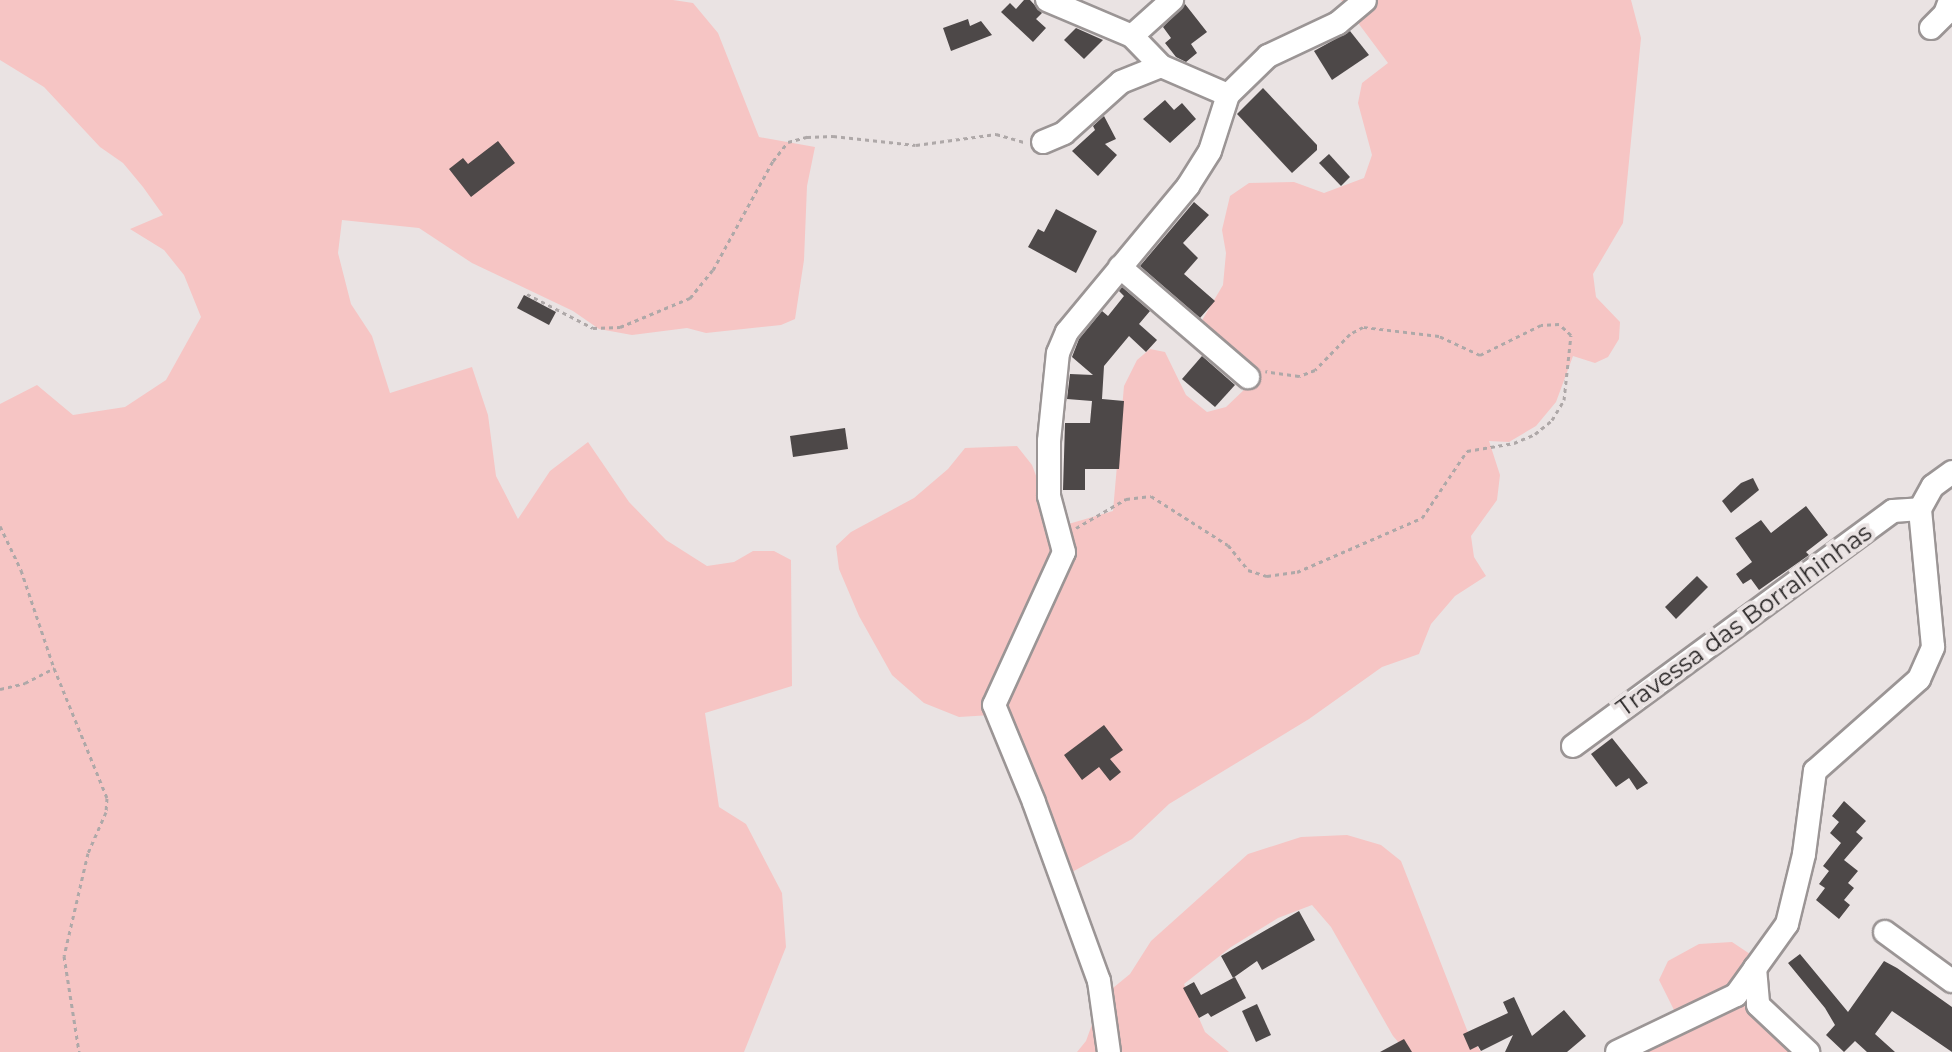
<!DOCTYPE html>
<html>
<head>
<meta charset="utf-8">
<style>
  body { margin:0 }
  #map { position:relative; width:1952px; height:1052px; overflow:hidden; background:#eae3e3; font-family:Montserrat,sans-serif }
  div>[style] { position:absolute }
  .green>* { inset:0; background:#f6c5c4 }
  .building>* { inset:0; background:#4d4848 }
  .path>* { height:3px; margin-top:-1.5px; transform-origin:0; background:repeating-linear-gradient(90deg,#aea8a8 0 4px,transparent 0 8px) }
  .roads { filter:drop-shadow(2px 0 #9b9595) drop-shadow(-2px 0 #9b9595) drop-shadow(0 2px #9b9595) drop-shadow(0 -2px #9b9595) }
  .minor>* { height:22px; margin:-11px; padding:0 11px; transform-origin:11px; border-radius:11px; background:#fff }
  span { translate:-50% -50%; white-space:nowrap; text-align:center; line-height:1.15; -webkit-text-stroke:8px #eae3e3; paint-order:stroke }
  .street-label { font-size:24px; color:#252222 }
</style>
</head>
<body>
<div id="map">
  <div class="green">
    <div style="clip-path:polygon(0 0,673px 0,693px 3px,718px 33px,759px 137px,815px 147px,807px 186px,804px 260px,795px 319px,781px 325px,706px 333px,687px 328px,632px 335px,599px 329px,573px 311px,472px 263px,419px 228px,342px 220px,338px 253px,351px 304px,372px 336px,390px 393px,472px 367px,488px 415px,496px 476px,518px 519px,550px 471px,588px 442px,629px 502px,666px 540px,707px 566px,734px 562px,753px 551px,774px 551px,791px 560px,792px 686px,705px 713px,719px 807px,746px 824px,782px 893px,786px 947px,744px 1052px,0 1052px,0 404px,37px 385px,73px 415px,125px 407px,166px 380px,201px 317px,184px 275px,164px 250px,130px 229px,163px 215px,143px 187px,123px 163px,100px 147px,44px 87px,0 60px)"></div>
    <div style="clip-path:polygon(1341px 0,1631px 0,1641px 38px,1623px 223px,1593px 274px,1596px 297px,1620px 322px,1619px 339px,1608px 357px,1595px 363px,1573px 356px,1556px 402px,1536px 426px,1509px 442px,1489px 441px,1500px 475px,1497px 500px,1471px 536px,1474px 557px,1486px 576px,1455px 596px,1431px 624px,1419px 654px,1382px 667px,1309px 719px,1169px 804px,1132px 839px,1063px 877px,991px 715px,959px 717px,924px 703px,892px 675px,859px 616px,839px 569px,836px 546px,851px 532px,914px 498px,948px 469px,965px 448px,1017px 446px,1032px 465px,1053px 521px,1065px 525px,1113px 511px,1124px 386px,1137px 360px,1150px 349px,1165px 352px,1186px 395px,1207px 412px,1226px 407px,1247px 387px,1238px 355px,1201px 322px,1223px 285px,1226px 253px,1222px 230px,1230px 196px,1249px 183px,1294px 182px,1324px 193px,1364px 178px,1372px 155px,1358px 103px,1362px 83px,1388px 63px)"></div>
    <div style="clip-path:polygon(1347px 835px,1381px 845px,1401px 861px,1467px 1030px,1481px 1052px,1407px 1052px,1393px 1036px,1331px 927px,1312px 905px,1278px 918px,1231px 947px,1184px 984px,1205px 1032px,1229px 1052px,1077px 1052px,1086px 1041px,1102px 997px,1130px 974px,1151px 941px,1248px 854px,1301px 837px)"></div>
    <div style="clip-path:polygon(1732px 942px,1750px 954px,1732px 982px,1804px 1052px,1627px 1052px,1681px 1024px,1659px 980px,1668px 961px,1699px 944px)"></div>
  </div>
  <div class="building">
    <div style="clip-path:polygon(1024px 0,1030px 0,1042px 13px,1036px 19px,1046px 28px,1033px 42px,1001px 12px,1010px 3px,1016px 9px)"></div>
    <div style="clip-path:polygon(1185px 4px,1207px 32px,1191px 44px,1197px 53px,1186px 62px,1176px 57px,1165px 43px,1171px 38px,1163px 27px)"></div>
    <div style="clip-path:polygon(968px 19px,970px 26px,981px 21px,992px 35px,951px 51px,943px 28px)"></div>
    <div style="clip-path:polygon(1076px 28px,1103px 40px,1084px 59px,1064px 40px)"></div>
    <div style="clip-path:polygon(1350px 31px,1369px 55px,1332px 80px,1314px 51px)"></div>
    <div style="clip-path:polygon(1263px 88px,1317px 145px,1317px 150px,1292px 173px,1237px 114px)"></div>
    <div style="clip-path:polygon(1165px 100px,1174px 110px,1182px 103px,1196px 119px,1170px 143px,1143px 119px)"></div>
    <div style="clip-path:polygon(1104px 116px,1116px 139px,1105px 144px,1117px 155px,1098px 176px,1072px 151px,1095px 130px,1093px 126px)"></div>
    <div style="clip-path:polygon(498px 141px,515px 163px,471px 197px,449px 169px,463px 158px,468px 164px)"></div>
    <div style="clip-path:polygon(1329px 154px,1350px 177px,1341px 186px,1319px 163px)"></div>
    <div style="clip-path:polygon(1194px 202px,1209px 215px,1183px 243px,1198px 258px,1184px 274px,1215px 301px,1200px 318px,1140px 266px)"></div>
    <div style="clip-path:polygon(1056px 209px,1097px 231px,1076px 273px,1028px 247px,1038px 229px,1044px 232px)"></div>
    <div style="clip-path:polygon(1122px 287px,1150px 311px,1139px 324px,1157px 340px,1146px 352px,1129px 336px,1104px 366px,1102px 399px,1124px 401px,1119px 469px,1085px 469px,1085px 490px,1063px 490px,1065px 423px,1090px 423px,1092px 401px,1067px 399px,1070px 374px,1093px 375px,1072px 357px,1079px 339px,1102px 311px,1108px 316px,1124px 296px,1119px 291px)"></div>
    <div style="clip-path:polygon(524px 295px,556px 312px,549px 325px,517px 308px)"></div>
    <div style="clip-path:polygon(1202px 356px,1235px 385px,1215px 407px,1182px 379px)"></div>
    <div style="clip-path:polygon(845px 428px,848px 449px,793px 457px,790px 436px)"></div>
    <div style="clip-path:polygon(1753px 478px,1759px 490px,1731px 513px,1722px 501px,1741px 483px)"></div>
    <div style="clip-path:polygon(1806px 506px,1828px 535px,1806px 552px,1809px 555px,1759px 590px,1751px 579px,1743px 584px,1736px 574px,1752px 562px,1735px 538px,1761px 520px,1771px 533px)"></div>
    <div style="clip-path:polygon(1697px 576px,1708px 587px,1676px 619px,1665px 607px)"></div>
    <div style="clip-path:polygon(1104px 725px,1123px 750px,1110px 759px,1121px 772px,1110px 781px,1099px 767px,1082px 780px,1064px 755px)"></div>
    <div style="clip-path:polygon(1612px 738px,1648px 783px,1637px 790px,1629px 778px,1616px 787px,1591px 754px)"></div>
    <div style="clip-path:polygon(1844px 801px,1866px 821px,1856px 832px,1863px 838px,1844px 860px,1858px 871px,1848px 883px,1854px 888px,1844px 900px,1850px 905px,1839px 919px,1816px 900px,1825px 888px,1819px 884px,1829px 871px,1823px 866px,1841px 843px,1830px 833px,1839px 822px,1832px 816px)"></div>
    <div style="clip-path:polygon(1299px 911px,1315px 940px,1262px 970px,1257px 961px,1233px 978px,1221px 956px)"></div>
    <div style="clip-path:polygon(1800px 954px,1848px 1012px,1884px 961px,1897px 968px,1952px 1007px,1952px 1052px,1892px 1011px,1875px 1034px,1895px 1052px,1867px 1052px,1855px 1041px,1844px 1052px,1826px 1035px,1835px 1025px,1825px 1008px,1788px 963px)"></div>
    <div style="clip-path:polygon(1235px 977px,1246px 998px,1211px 1017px,1208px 1013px,1199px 1018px,1183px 988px,1194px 982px,1201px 995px)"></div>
    <div style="clip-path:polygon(1514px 997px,1532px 1036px,1564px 1010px,1586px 1036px,1567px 1052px,1505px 1052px,1513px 1035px,1481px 1051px,1478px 1046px,1470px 1050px,1463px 1034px,1508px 1013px,1503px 1002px)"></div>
    <div style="clip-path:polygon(1257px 1004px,1271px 1035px,1256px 1042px,1242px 1011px)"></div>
    <div style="clip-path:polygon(1404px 1039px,1412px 1052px,1380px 1052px)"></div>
  </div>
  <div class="path">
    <div style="left:527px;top:294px;width:74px;rotate:27.3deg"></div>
    <div style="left:593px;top:328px;width:27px;rotate:-2deg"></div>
    <div style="left:620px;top:327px;width:76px;rotate:-22.5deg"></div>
    <div style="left:690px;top:298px;width:36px;rotate:-51deg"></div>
    <div style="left:713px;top:270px;width:124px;rotate:-61.2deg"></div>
    <div style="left:773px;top:161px;width:24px;rotate:-52deg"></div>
    <div style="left:788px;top:142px;width:20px;rotate:-15deg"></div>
    <div style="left:807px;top:137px;width:26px;rotate:-2deg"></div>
    <div style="left:833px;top:136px;width:83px;rotate:6.2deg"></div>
    <div style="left:916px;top:145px;width:81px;rotate:-7.8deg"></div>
    <div style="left:996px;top:134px;width:29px;rotate:16deg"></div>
    <div style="left:0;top:526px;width:49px;rotate:64.5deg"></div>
    <div style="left:21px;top:570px;width:103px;rotate:71.4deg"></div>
    <div style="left:54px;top:668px;width:140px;rotate:67.8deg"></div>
    <div style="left:107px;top:798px;width:14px;rotate:94deg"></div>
    <div style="left:106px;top:812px;width:45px;rotate:113.7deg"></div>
    <div style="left:88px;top:853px;width:106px;rotate:103.1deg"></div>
    <div style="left:64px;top:956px;width:97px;rotate:81.1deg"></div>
    <div style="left:1076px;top:528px;width:58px;rotate:-30.1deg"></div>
    <div style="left:1126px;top:499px;width:25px;rotate:-7deg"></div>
    <div style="left:1151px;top:496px;width:91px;rotate:32.5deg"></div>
    <div style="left:1228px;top:545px;width:32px;rotate:51deg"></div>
    <div style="left:1248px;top:570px;width:20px;rotate:18deg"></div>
    <div style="left:1267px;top:576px;width:30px;rotate:-8deg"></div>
    <div style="left:1297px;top:572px;width:136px;rotate:-23.4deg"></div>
    <div style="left:1422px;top:518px;width:81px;rotate:-56.1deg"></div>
    <div style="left:1467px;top:451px;width:48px;rotate:-9.7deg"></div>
    <div style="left:1514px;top:443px;width:23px;rotate:-23deg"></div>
    <div style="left:1535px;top:434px;width:22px;rotate:-39deg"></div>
    <div style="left:1552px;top:420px;width:23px;rotate:-59deg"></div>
    <div style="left:1564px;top:400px;width:65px;rotate:-83.9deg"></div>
    <div style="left:1571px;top:335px;width:16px;rotate:-137deg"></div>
    <div style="left:1559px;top:324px;width:18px;rotate:177deg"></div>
    <div style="left:1541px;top:325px;width:68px;rotate:153.8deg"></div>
    <div style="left:1480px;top:355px;width:45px;rotate:-155.1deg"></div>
    <div style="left:1439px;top:336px;width:77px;rotate:-173.2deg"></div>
    <div style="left:1363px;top:327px;width:15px;rotate:152deg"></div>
    <div style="left:1350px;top:334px;width:50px;rotate:134.2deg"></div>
    <div style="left:1315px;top:370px;width:17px;rotate:159deg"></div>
    <div style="left:1299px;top:376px;width:34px;rotate:-172deg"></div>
    <div style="left:0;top:689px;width:26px;rotate:-13deg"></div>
    <div style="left:25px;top:683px;width:33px;rotate:-27deg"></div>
  </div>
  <div class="roads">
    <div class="minor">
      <div style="left:1047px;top:0;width:92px;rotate:23deg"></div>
      <div style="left:1132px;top:36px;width:42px;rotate:46deg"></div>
      <div style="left:1161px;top:66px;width:73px;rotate:23.4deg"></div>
      <div style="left:1931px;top:28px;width:20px;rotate:-45deg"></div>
      <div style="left:1945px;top:14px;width:15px;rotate:-70deg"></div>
      <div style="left:1132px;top:36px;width:54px;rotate:-42deg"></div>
      <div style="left:1043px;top:142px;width:23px;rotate:-23deg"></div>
      <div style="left:1064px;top:133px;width:76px;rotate:-41.8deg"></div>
      <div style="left:1121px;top:82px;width:43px;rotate:-21.8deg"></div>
      <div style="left:1120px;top:267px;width:169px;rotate:40.7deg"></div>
      <div style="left:1573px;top:746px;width:397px;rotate:-36.3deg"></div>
      <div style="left:1893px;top:511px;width:27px;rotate:-4deg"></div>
      <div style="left:1885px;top:932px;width:83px;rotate:36.2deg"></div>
      <div style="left:1755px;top:968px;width:37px;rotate:85deg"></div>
      <div style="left:1758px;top:1005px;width:69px;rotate:43.2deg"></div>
      <div style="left:1109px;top:1052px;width:72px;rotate:-98deg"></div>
      <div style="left:1099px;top:981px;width:190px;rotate:-110deg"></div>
      <div style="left:1034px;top:802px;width:105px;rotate:-112.4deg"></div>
      <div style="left:994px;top:705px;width:168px;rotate:-65.4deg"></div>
      <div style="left:1064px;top:552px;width:58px;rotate:-105deg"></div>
      <div style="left:1049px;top:496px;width:55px;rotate:-90deg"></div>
      <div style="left:1049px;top:441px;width:88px;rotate:-84.2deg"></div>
      <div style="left:1058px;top:353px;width:23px;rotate:-67deg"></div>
      <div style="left:1067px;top:332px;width:190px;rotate:-50.3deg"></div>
      <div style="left:1188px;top:186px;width:41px;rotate:-57.8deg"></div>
      <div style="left:1210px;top:151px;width:59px;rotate:-72.2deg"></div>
      <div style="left:1228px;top:95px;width:56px;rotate:-44.3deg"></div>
      <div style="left:1268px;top:56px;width:77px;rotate:-25.2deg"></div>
      <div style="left:1338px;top:23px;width:35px;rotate:-40deg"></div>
      <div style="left:1617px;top:1052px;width:132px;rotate:-25.6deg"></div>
      <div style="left:1736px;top:995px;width:87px;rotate:-54.3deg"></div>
      <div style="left:1787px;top:924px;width:72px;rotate:-76.3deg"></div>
      <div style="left:1804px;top:854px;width:84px;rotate:-82.5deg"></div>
      <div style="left:1815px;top:771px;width:139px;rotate:-41.5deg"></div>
      <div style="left:1919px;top:679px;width:35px;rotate:-66deg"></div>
      <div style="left:1933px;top:647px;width:139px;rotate:-95.4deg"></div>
      <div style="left:1920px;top:509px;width:26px;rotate:-61deg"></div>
      <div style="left:1933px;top:486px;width:24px;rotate:-36deg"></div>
    </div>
  </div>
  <div class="street-label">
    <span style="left:1744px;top:620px;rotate:-36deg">Travessa das Borralhinhas</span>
  </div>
</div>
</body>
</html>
